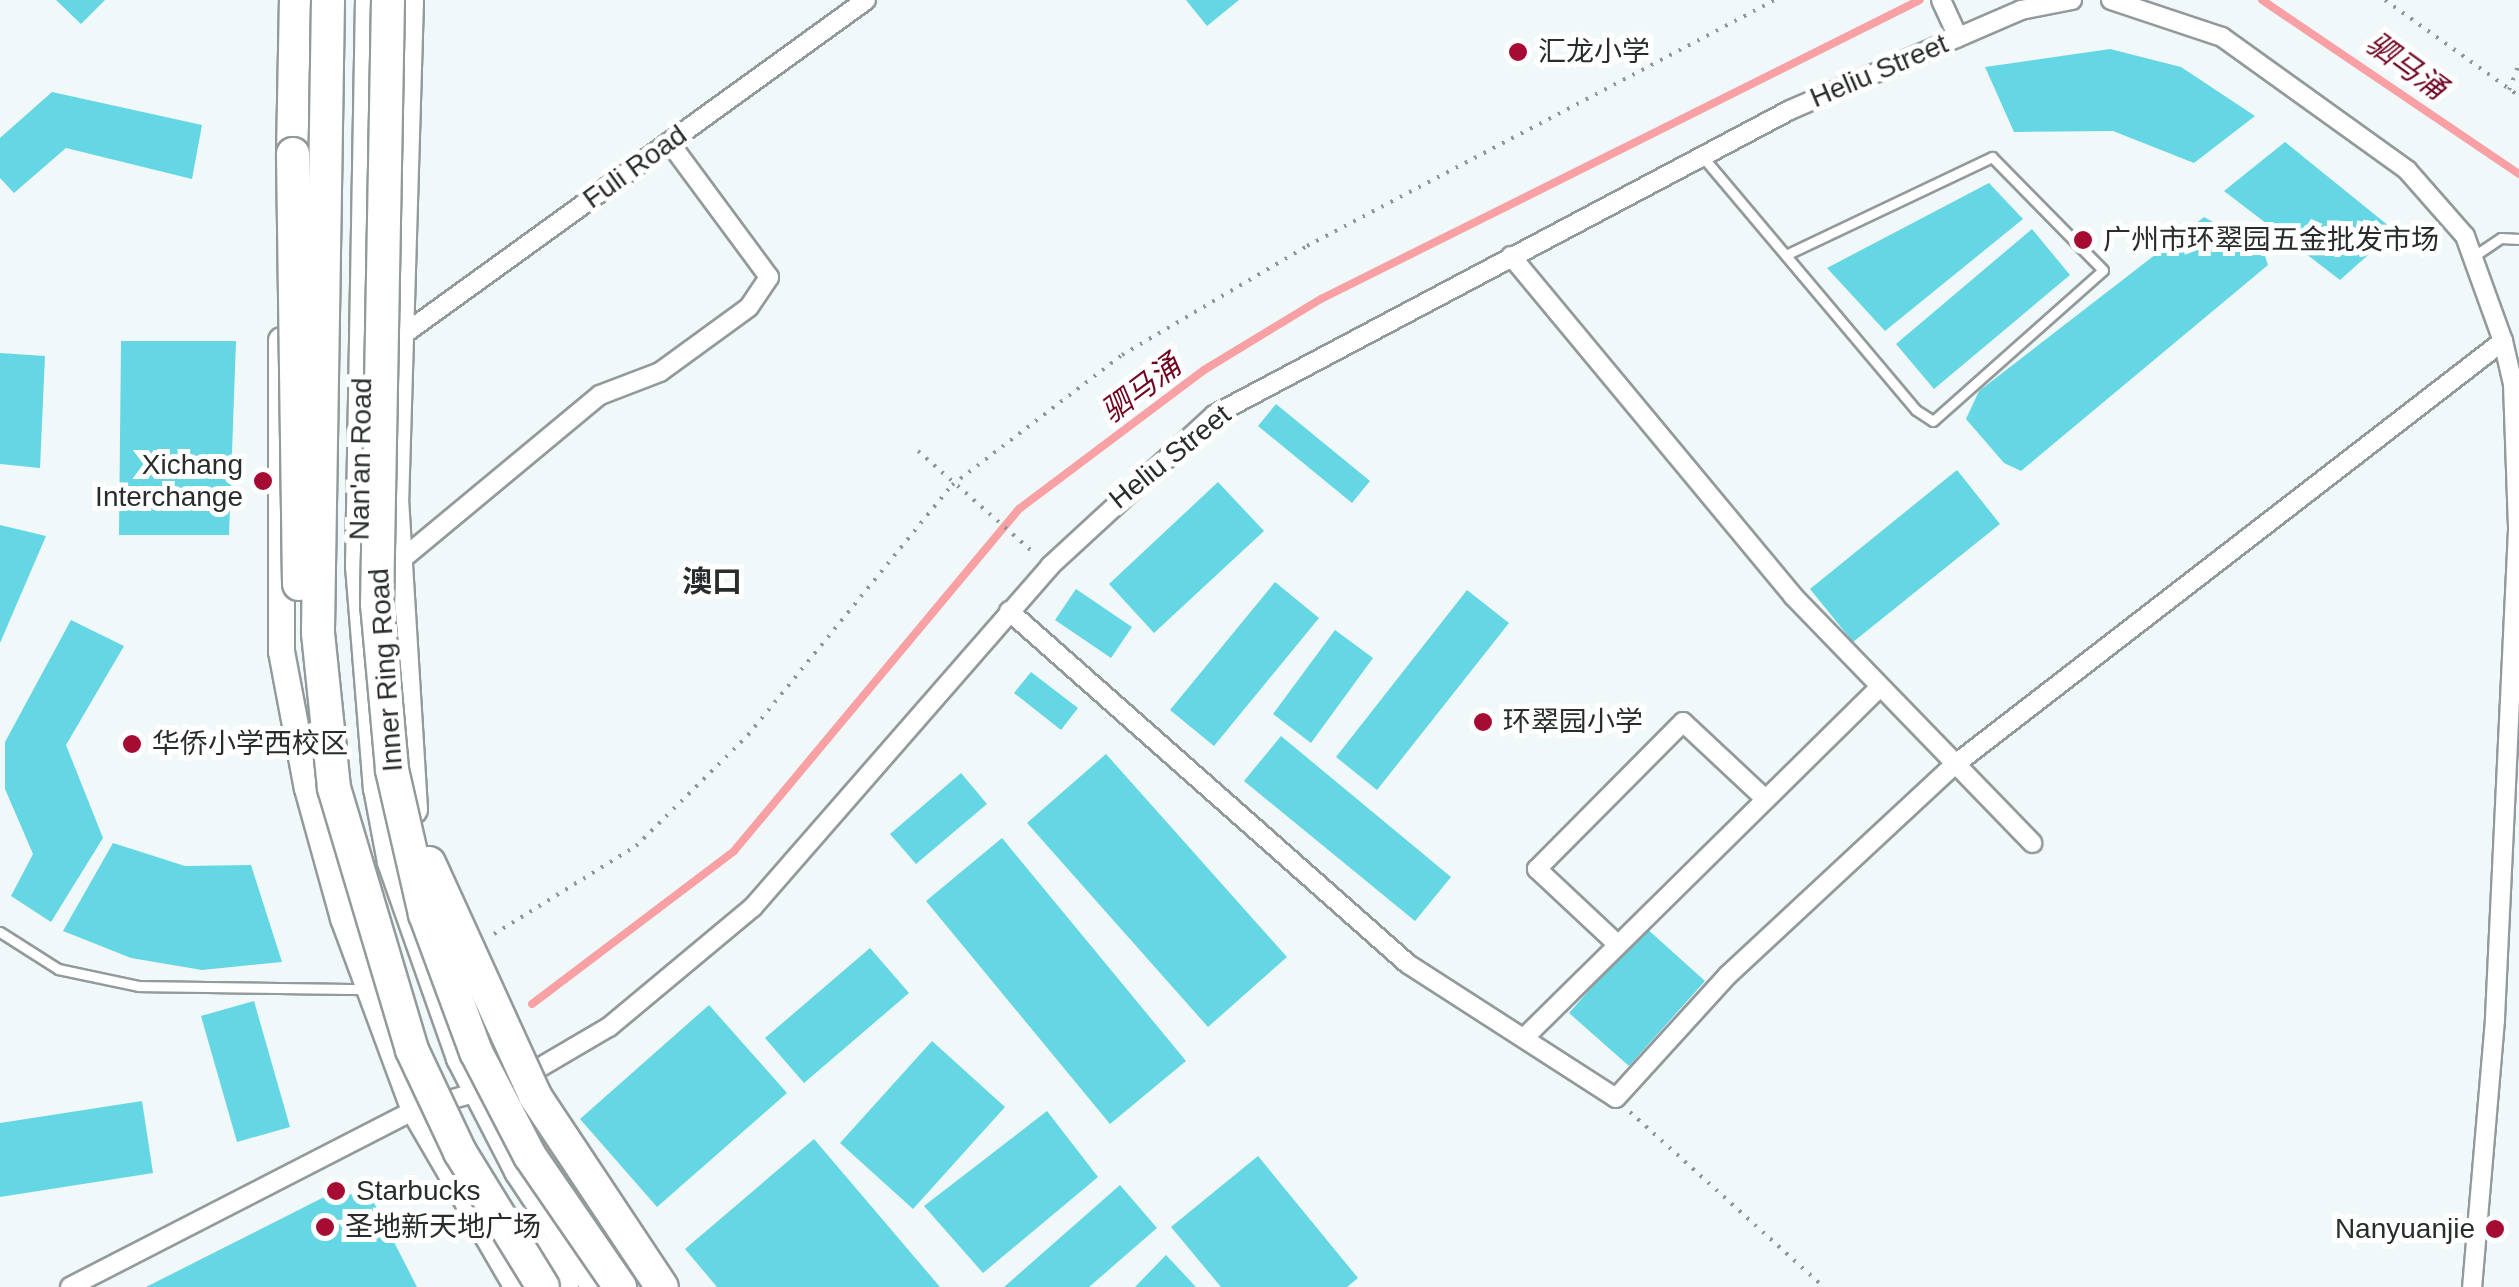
<!DOCTYPE html>
<html>
<head>
<meta charset="utf-8">
<style>
  body { margin:0 }
  #map { position:relative; width:2519px; height:1287px; overflow:hidden; background:#f0f8f9; font-family:Arial,"Noto Sans SC",sans-serif }
  div>[style] { position:absolute }
  .stream>* { height:8px; margin:-4px; padding:0 4px; transform-origin:4px; border-radius:4px; background:#f8a0a4 }
  .building>* { inset:0; background:#65d7e4 }
  .path>* { height:4px; margin-top:-2px; transform-origin:0; background:repeating-linear-gradient(90deg,#919798 0 2.5px,transparent 0 10.5px) }
  .roads { filter:drop-shadow(2px 0 #939a9b) drop-shadow(-2px 0 #939a9b) drop-shadow(0 2px #939a9b) drop-shadow(0 -2px #939a9b) }
  .lane>* { height:9px; margin:-4.5px; padding:0 4.5px; transform-origin:4.5px; border-radius:4.5px; background:#fff }
  .street>* { height:18px; margin:-9px; padding:0 9px; transform-origin:9px; border-radius:9px; background:#fff }
  .secondary>* { height:25px; margin:-12.5px; padding:0 12.5px; transform-origin:12.5px; border-radius:12.5px; background:#fff }
  .primary>* { height:28px; margin:-14px; padding:0 14px; transform-origin:14px; border-radius:14px; background:#fff }
  .highway>* { height:32px; margin:-16px; padding:0 16px; transform-origin:16px; border-radius:16px; background:#fff }
  .bridges { filter:drop-shadow(2px 0 #939a9b) drop-shadow(-2px 0 #939a9b) drop-shadow(0 2px #939a9b) drop-shadow(0 -2px #939a9b) }
  .highway-bridge>* { height:32px; margin:-16px; padding:0 16px; transform-origin:16px; border-radius:16px; background:#fff }
  .dots>* { width:28px; height:28px; translate:-50% -50%; box-sizing:border-box; border:5px solid #fff; border-radius:50% }
  span { translate:-50% -50%; white-space:nowrap; text-align:center; line-height:1.15; -webkit-text-stroke:10px #fff; paint-order:stroke }
  .poi-label { font-size:28px; color:#292c2d }
  .left { translate:0 -50%; text-align:left }
  .right { translate:-100% -50%; text-align:right }
  .street-label { font-size:28px; color:#292c2d }
  .water-label { font-size:30px; color:#6f041f; font-style:italic }
  .neighbourhood-label { font-size:30px; color:#292c2d; font-weight:700 }
</style>
</head>
<body>
<div id="map">
  <div class="stream">
    <div style="left:2262px;top:0;width:310px;rotate:34.1deg"></div>
    <div style="left:532px;top:1004px;width:253px;rotate:-37.1deg"></div>
    <div style="left:734px;top:851px;width:445px;rotate:-50.2deg"></div>
    <div style="left:1019px;top:509px;width:231px;rotate:-36.9deg"></div>
    <div style="left:1204px;top:370px;width:137px;rotate:-31.3deg"></div>
    <div style="left:1321px;top:299px;width:669px;rotate:-26.53deg"></div>
  </div>
  <div class="building">
    <div style="clip-path:polygon(56px 0,105px 0,81px 24px)"></div>
    <div style="clip-path:polygon(1186px 0,1239px 0,1207px 26px)"></div>
    <div style="clip-path:polygon(2110px 49px,2181px 67px,2255px 116px,2194px 163px,2113px 131px,2014px 132px,1985px 67px)"></div>
    <div style="clip-path:polygon(52px 92px,202px 125px,192px 179px,66px 148px,14px 193px,0 178px,0 138px)"></div>
    <div style="clip-path:polygon(2285px 142px,2395px 231px,2340px 280px,2224px 191px)"></div>
    <div style="clip-path:polygon(1989px 183px,2023px 219px,1885px 331px,1827px 268px)"></div>
    <div style="clip-path:polygon(2204px 217px,2263px 250px,2268px 265px,2021px 471px,2004px 463px,1966px 419px,1979px 391px)"></div>
    <div style="clip-path:polygon(2032px 229px,2070px 275px,1934px 389px,1896px 344px)"></div>
    <div style="clip-path:polygon(121px 341px,236px 341px,229px 535px,119px 535px)"></div>
    <div style="clip-path:polygon(0 353px,45px 356px,40px 468px,0 464px)"></div>
    <div style="clip-path:polygon(1276px 404px,1370px 481px,1352px 503px,1258px 426px)"></div>
    <div style="clip-path:polygon(1957px 470px,2000px 524px,1853px 642px,1810px 589px)"></div>
    <div style="clip-path:polygon(1218px 482px,1264px 531px,1154px 633px,1109px 584px)"></div>
    <div style="clip-path:polygon(0 525px,46px 536px,0 643px)"></div>
    <div style="clip-path:polygon(1275px 582px,1319px 618px,1214px 746px,1170px 710px)"></div>
    <div style="clip-path:polygon(1076px 589px,1132px 627px,1111px 658px,1055px 620px)"></div>
    <div style="clip-path:polygon(1467px 590px,1509px 623px,1377px 790px,1336px 757px)"></div>
    <div style="clip-path:polygon(71px 620px,124px 646px,66px 745px,103px 838px,51px 922px,11px 896px,33px 854px,5px 789px,5px 742px)"></div>
    <div style="clip-path:polygon(1335px 630px,1373px 658px,1311px 743px,1273px 714px)"></div>
    <div style="clip-path:polygon(1031px 672px,1078px 708px,1061px 730px,1014px 693px)"></div>
    <div style="clip-path:polygon(1281px 736px,1451px 877px,1415px 921px,1244px 781px)"></div>
    <div style="clip-path:polygon(1106px 754px,1287px 957px,1208px 1027px,1027px 823px)"></div>
    <div style="clip-path:polygon(961px 773px,987px 804px,916px 864px,890px 834px)"></div>
    <div style="clip-path:polygon(1002px 838px,1186px 1061px,1110px 1124px,926px 901px)"></div>
    <div style="clip-path:polygon(113px 843px,185px 866px,251px 865px,282px 962px,202px 970px,131px 958px,63px 931px)"></div>
    <div style="clip-path:polygon(1645px 927px,1705px 981px,1629px 1066px,1569px 1013px)"></div>
    <div style="clip-path:polygon(870px 948px,909px 993px,804px 1083px,765px 1038px)"></div>
    <div style="clip-path:polygon(254px 1001px,290px 1127px,237px 1142px,201px 1016px)"></div>
    <div style="clip-path:polygon(709px 1005px,787px 1093px,657px 1207px,580px 1119px)"></div>
    <div style="clip-path:polygon(932px 1041px,1005px 1107px,913px 1209px,840px 1143px)"></div>
    <div style="clip-path:polygon(142px 1101px,153px 1173px,0 1197px,0 1123px)"></div>
    <div style="clip-path:polygon(1047px 1111px,1098px 1177px,983px 1273px,924px 1206px)"></div>
    <div style="clip-path:polygon(814px 1139px,940px 1287px,717px 1287px,685px 1249px)"></div>
    <div style="clip-path:polygon(1258px 1156px,1358px 1278px,1347px 1287px,1221px 1287px,1171px 1227px)"></div>
    <div style="clip-path:polygon(1120px 1185px,1157px 1228px,1089px 1287px,1004px 1287px)"></div>
    <div style="clip-path:polygon(336px 1191px,372px 1199px,417px 1287px,146px 1287px)"></div>
    <div style="clip-path:polygon(1166px 1255px,1196px 1287px,1135px 1287px)"></div>
  </div>
  <div class="path">
    <div style="left:2385px;top:0;width:165px;rotate:35.6deg"></div>
    <div style="left:2509px;top:90px;width:28px;rotate:-69deg"></div>
    <div style="left:918px;top:451px;width:154px;rotate:41.3deg"></div>
    <div style="left:494px;top:934px;width:167px;rotate:-31.8deg"></div>
    <div style="left:636px;top:846px;width:158px;rotate:-44.7deg"></div>
    <div style="left:748px;top:735px;width:323px;rotate:-50.8deg"></div>
    <div style="left:952px;top:485px;width:214px;rotate:-37.4deg"></div>
    <div style="left:1122px;top:355px;width:215px;rotate:-30.5deg"></div>
    <div style="left:1307px;top:246px;width:529px;rotate:-27.73deg"></div>
    <div style="left:1630px;top:1112px;width:261px;rotate:42.1deg"></div>
  </div>
  <div class="roads">
    <div class="lane">
      <div style="left:1702px;top:156px;width:332px;rotate:49.9deg"></div>
      <div style="left:1916px;top:410px;width:20px;rotate:33deg"></div>
      <div style="left:1933px;top:421px;width:227px;rotate:-41.6deg"></div>
      <div style="left:2103px;top:270px;width:158px;rotate:-134.5deg"></div>
      <div style="left:1992px;top:157px;width:228px;rotate:154.6deg"></div>
      <div style="left:2474px;top:256px;width:32px;rotate:-34deg"></div>
      <div style="left:2501px;top:238px;width:18px;rotate:3deg"></div>
      <div style="left:0;top:932px;width:69px;rotate:32.5deg"></div>
      <div style="left:58px;top:969px;width:83px;rotate:11.9deg"></div>
      <div style="left:139px;top:986px;width:225px;rotate:0.8deg"></div>
    </div>
    <div class="street">
      <div style="left:1941px;top:0;width:41px;rotate:65.3deg"></div>
      <div style="left:2111px;top:0;width:117px;rotate:18.4deg"></div>
      <div style="left:2222px;top:37px;width:228px;rotate:35.7deg"></div>
      <div style="left:2407px;top:170px;width:88px;rotate:48.7deg"></div>
      <div style="left:2465px;top:236px;width:112px;rotate:70.1deg"></div>
      <div style="left:2503px;top:341px;width:44px;rotate:76.9deg"></div>
      <div style="left:2513px;top:384px;width:146px;rotate:88deg"></div>
      <div style="left:2518px;top:530px;width:491px;rotate:92.7deg"></div>
      <div style="left:2495px;top:1020px;width:268px;rotate:94.9deg"></div>
      <div style="left:1511px;top:256px;width:442px;rotate:50.3deg"></div>
      <div style="left:1793px;top:596px;width:344px;rotate:45.9deg"></div>
      <div style="left:404px;top:334px;width:570px;rotate:-35.86deg"></div>
      <div style="left:395px;top:565px;width:266px;rotate:-39.7deg"></div>
      <div style="left:600px;top:395px;width:64px;rotate:-21deg"></div>
      <div style="left:660px;top:372px;width:110px;rotate:-36.1deg"></div>
      <div style="left:749px;top:307px;width:36px;rotate:-56deg"></div>
      <div style="left:769px;top:277px;width:168px;rotate:-126.5deg"></div>
      <div style="left:1009px;top:611px;width:533px;rotate:41.5deg"></div>
      <div style="left:1408px;top:964px;width:247px;rotate:32.8deg"></div>
      <div style="left:1616px;top:1098px;width:166px;rotate:-47.7deg"></div>
      <div style="left:1728px;top:975px;width:307px;rotate:-42.9deg"></div>
      <div style="left:1953px;top:766px;width:695px;rotate:-37.69deg"></div>
      <div style="left:1615px;top:942px;width:107px;rotate:-136.9deg"></div>
      <div style="left:1537px;top:869px;width:207px;rotate:-45.2deg"></div>
      <div style="left:1683px;top:722px;width:108px;rotate:43.1deg"></div>
      <div style="left:1528px;top:1034px;width:493px;rotate:-44.6deg"></div>
      <div style="left:522px;top:1078px;width:101px;rotate:-30.4deg"></div>
      <div style="left:609px;top:1027px;width:187px;rotate:-39.8deg"></div>
      <div style="left:753px;top:907px;width:452px;rotate:-48.9deg"></div>
      <div style="left:1050px;top:566px;width:223px;rotate:-42.6deg"></div>
      <div style="left:1214px;top:415px;width:652px;rotate:-27.9deg"></div>
      <div style="left:1790px;top:110px;width:252px;rotate:-23.4deg"></div>
      <div style="left:2021px;top:10px;width:52px;rotate:-11.1deg"></div>
      <div style="left:70px;top:1287px;width:387px;rotate:-27.2deg"></div>
      <div style="left:414px;top:1110px;width:77px;rotate:-15.8deg"></div>
    </div>
    <div class="secondary">
      <div style="left:410px;top:0;width:498px;rotate:91.7deg"></div>
      <div style="left:395px;top:498px;width:312px;rotate:86.5deg"></div>
      <div style="left:281px;top:340px;width:311px;rotate:90deg"></div>
      <div style="left:281px;top:651px;width:139px;rotate:79.3deg"></div>
      <div style="left:307px;top:788px;width:135px;rotate:74.5deg"></div>
      <div style="left:343px;top:918px;width:205px;rotate:69.7deg"></div>
      <div style="left:414px;top:1110px;width:205px;rotate:59.8deg"></div>
    </div>
    <div class="primary">
      <div style="left:370px;top:0;width:566px;rotate:91.01deg"></div>
      <div style="left:360px;top:566px;width:223px;rotate:85.4deg"></div>
      <div style="left:378px;top:788px;width:75px;rotate:79.3deg"></div>
      <div style="left:392px;top:862px;width:208px;rotate:70.6deg"></div>
      <div style="left:461px;top:1058px;width:127px;rotate:62.8deg"></div>
      <div style="left:519px;top:1171px;width:139px;rotate:56.4deg"></div>
      <div style="left:532px;top:1241px;width:56px;rotate:55.2deg"></div>
    </div>
    <div class="highway">
      <div style="left:293px;top:154px;width:154px;rotate:-88.9deg"></div>
    </div>
  </div>
  <div class="bridges">
    <div class="highway-bridge">
      <div style="left:328px;top:0;width:633px;rotate:90.91deg"></div>
      <div style="left:318px;top:633px;width:156px;rotate:84.1deg"></div>
      <div style="left:334px;top:788px;width:273px;rotate:73.4deg"></div>
      <div style="left:412px;top:1050px;width:113px;rotate:64.8deg"></div>
      <div style="left:460px;top:1152px;width:158px;rotate:58.4deg"></div>
      <div style="left:388px;top:0;width:604px;rotate:91.04deg"></div>
      <div style="left:377px;top:604px;width:167px;rotate:84.8deg"></div>
      <div style="left:392px;top:770px;width:148px;rotate:77.1deg"></div>
      <div style="left:425px;top:914px;width:147px;rotate:69.7deg"></div>
      <div style="left:476px;top:1052px;width:117px;rotate:62.6deg"></div>
      <div style="left:530px;top:1156px;width:159px;rotate:55.5deg"></div>
      <div style="left:293px;top:154px;width:430px;rotate:89.2deg"></div>
      <div style="left:429px;top:863px;width:256px;rotate:65.5deg"></div>
      <div style="left:535px;top:1096px;width:229px;rotate:56.4deg"></div>
    </div>
  </div>
  <div class="dots">
    <div style="left:1518px;top:52px;background:#a60b33"></div>
    <div style="left:2083px;top:240px;background:#a60b33"></div>
    <div style="left:263px;top:481px;background:#a60b33"></div>
    <div style="left:1483px;top:722px;background:#a60b33"></div>
    <div style="left:132px;top:744px;background:#a60b33"></div>
    <div style="left:336px;top:1191px;background:#a60b33"></div>
    <div style="left:325px;top:1227px;background:#a60b33"></div>
    <div style="left:2495px;top:1229px;background:#a60b33"></div>
  </div>
  <div class="poi-label">
    <span class="left" style="left:1538px;top:52px">汇龙小学</span>
    <span class="left" style="left:2103px;top:240px">广州市环翠园五金批发市场</span>
    <span class="right" style="left:243px;top:481px">Xichang<br>Interchange</span>
    <span class="left" style="left:1503px;top:722px">环翠园小学</span>
    <span class="left" style="left:152px;top:744px">华侨小学西校区</span>
    <span class="left" style="left:356px;top:1191px">Starbucks</span>
    <span class="left" style="left:345px;top:1227px">圣地新天地广场</span>
    <span class="right" style="left:2475px;top:1229px">Nanyuanjie</span>
  </div>
  <div class="street-label">
    <span style="left:1879px;top:71px;rotate:-23deg">Heliu Street</span>
    <span style="left:635px;top:167px;rotate:-36deg">Fuli Road</span>
    <span style="left:1170px;top:457px;rotate:-39deg">Heliu Street</span>
    <span style="left:361px;top:459px;rotate:-89deg">Nan'an Road</span>
    <span style="left:386px;top:670px;rotate:-94deg">Inner Ring Road</span>
  </div>
  <div class="water-label">
    <span style="left:2406px;top:66px;rotate:36deg">驷马涌</span>
    <span style="left:1141px;top:389px;rotate:-37deg">驷马涌</span>
  </div>
  <div class="neighbourhood-label">
    <span style="left:712px;top:582px">澳口</span>
  </div>
</div>
</body>
</html>
